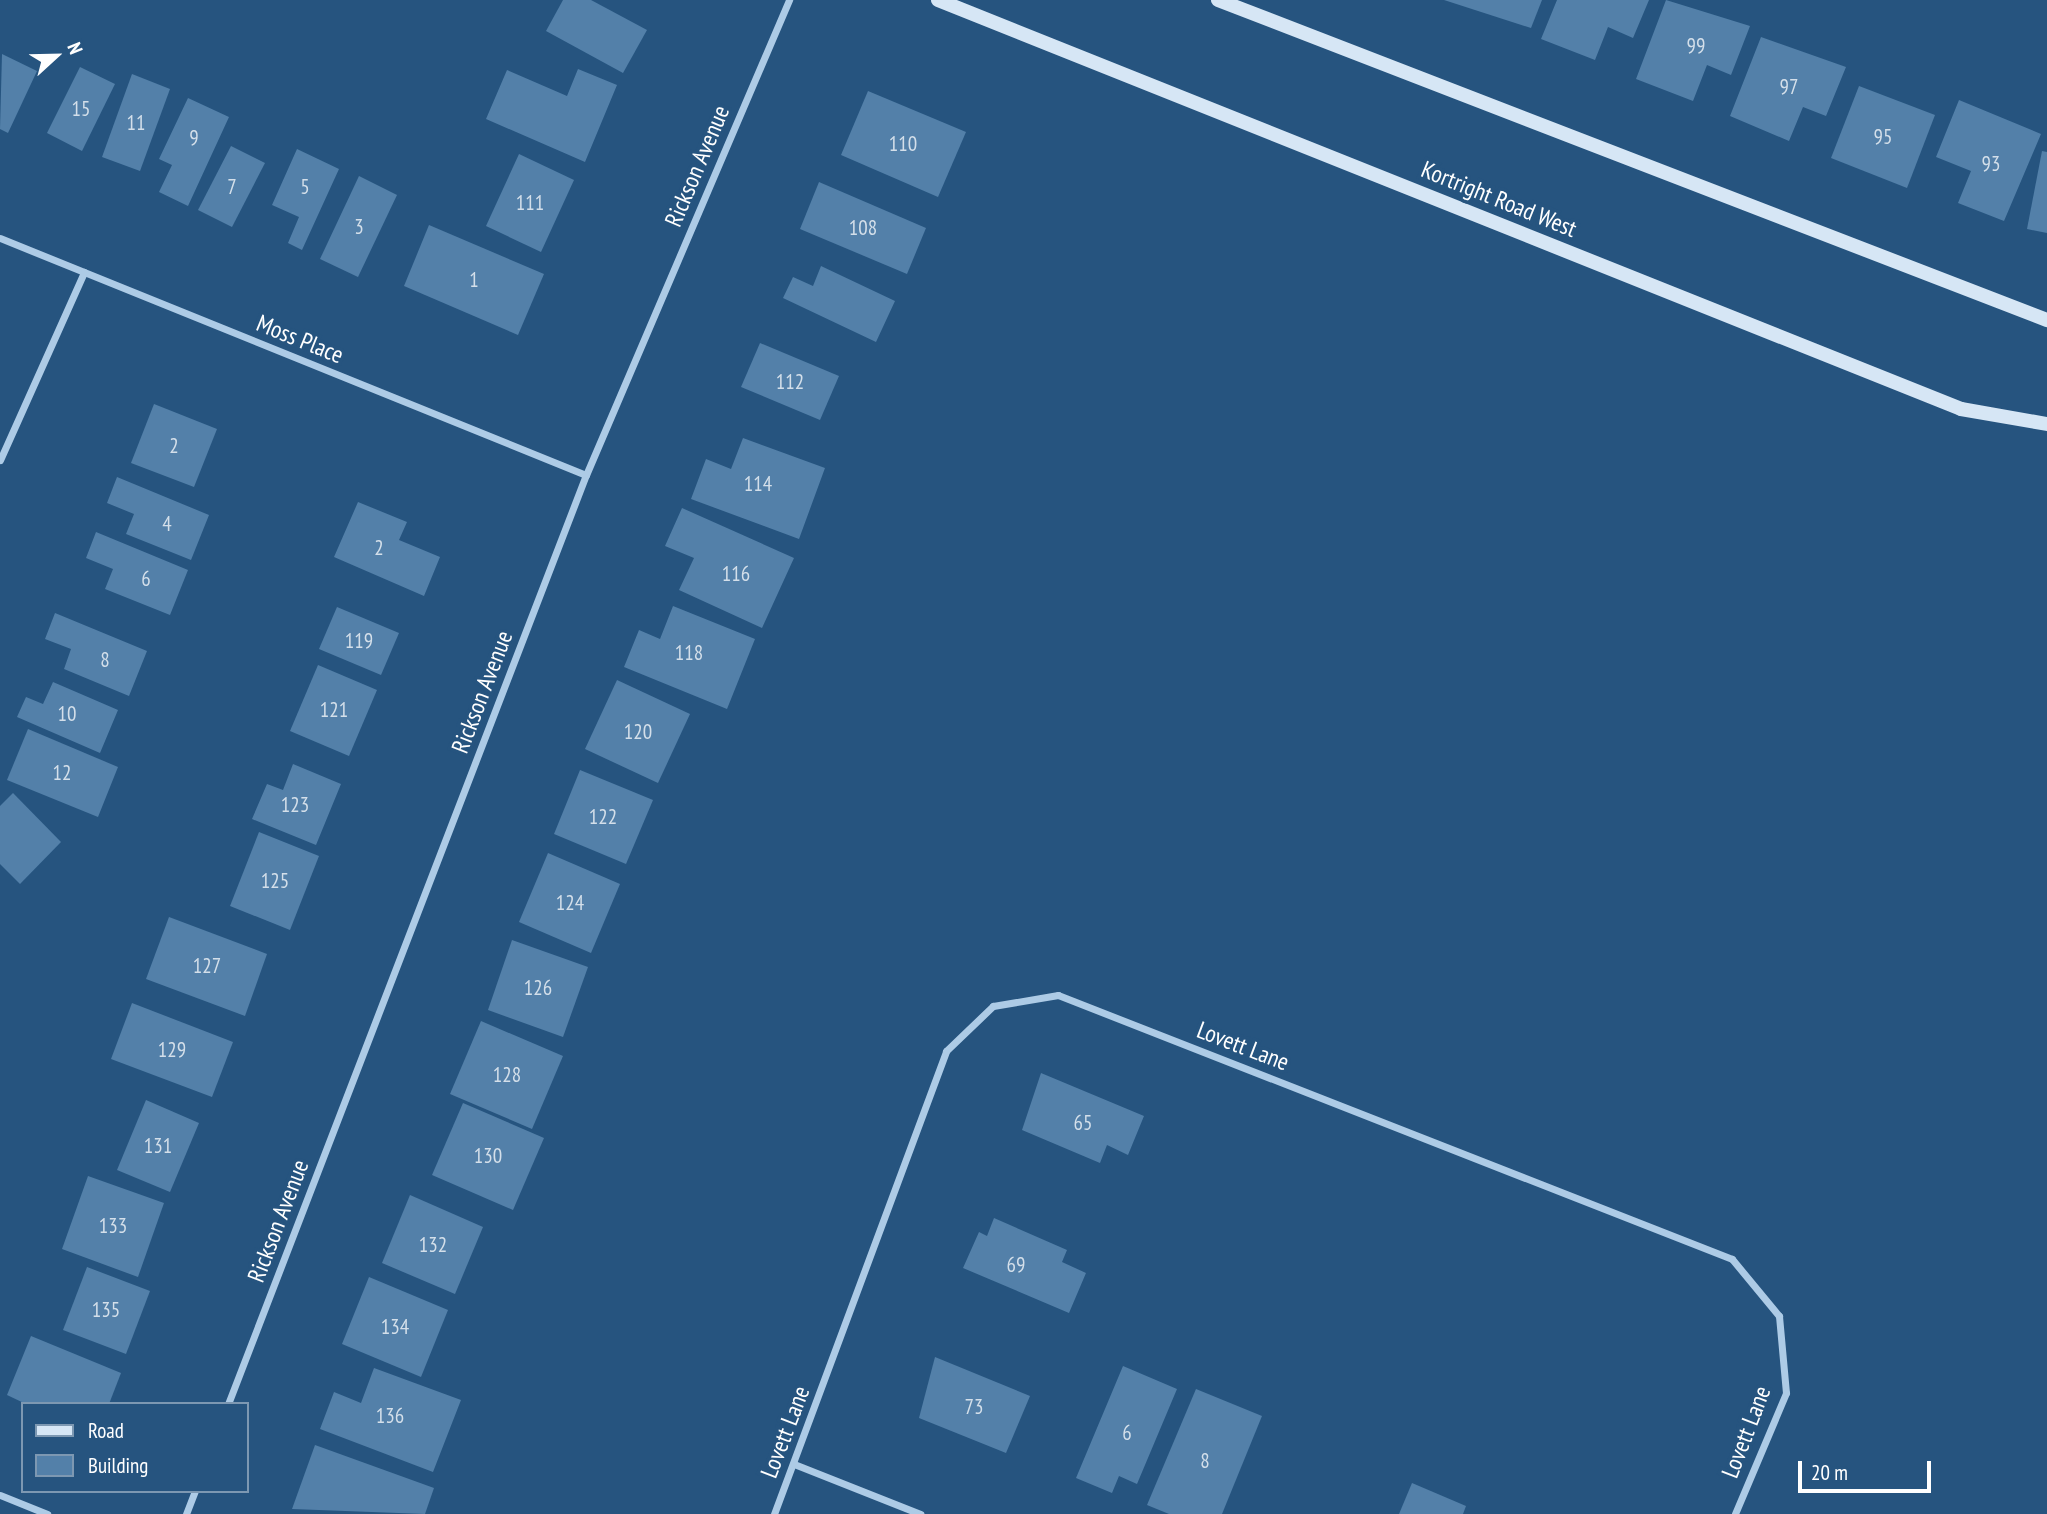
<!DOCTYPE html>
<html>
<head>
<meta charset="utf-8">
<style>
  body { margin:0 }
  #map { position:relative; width:2047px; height:1514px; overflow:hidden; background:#26547f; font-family:"PT Sans Narrow",sans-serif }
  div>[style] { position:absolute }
  .building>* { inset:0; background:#5380a9 }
  .street>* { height:7px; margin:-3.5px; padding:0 3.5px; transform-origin:3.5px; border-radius:3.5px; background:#adcbe6 }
  .secondary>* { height:14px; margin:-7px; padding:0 7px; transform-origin:7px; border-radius:7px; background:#d6e6f5 }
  span { translate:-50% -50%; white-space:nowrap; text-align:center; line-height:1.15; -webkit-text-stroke:7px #26547f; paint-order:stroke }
  .number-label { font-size:21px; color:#d4dfea }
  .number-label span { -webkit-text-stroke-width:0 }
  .street-label { font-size:24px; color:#fff }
  .legend { position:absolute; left:21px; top:1402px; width:228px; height:91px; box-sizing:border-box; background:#26547f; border:2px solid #7d98b2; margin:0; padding:9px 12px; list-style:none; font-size:21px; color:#fff }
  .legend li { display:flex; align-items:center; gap:14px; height:35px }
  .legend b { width:35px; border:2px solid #7d98b2 }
  .north { position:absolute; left:21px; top:21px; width:70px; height:70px; -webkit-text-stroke:5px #26547f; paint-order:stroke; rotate:68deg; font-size:19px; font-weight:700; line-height:28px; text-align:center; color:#fff }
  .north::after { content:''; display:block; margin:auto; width:24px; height:32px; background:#fff; clip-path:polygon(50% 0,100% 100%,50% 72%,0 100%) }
  .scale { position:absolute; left:1798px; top:1461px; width:133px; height:32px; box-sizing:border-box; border:4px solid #fff; border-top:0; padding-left:9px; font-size:21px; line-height:24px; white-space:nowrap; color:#fff; -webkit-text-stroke:5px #26547f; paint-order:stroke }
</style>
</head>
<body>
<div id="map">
  <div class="building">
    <div style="clip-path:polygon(563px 0,591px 0,647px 30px,623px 73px,546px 31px)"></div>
    <div style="clip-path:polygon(1444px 0,1542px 0,1531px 28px)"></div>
    <div style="clip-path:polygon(1557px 0,1649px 0,1633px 38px,1608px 27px,1595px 60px,1541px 39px)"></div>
    <div style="clip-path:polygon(1666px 0,1750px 26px,1731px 75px,1707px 65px,1693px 101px,1636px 79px)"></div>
    <div style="clip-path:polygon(1761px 37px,1846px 67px,1826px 116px,1803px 107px,1789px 141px,1730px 116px)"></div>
    <div style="clip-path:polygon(2px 54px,37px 71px,8px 133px,0 129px)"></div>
    <div style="clip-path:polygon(80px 67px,115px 84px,82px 151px,47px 133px)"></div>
    <div style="clip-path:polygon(578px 69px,617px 85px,585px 162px,486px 119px,507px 70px,567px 96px)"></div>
    <div style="clip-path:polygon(132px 74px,170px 89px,140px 171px,102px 157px)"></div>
    <div style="clip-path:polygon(1859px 86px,1935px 115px,1907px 188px,1831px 158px)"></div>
    <div style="clip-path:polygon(868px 91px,966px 132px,938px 197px,841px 155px)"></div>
    <div style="clip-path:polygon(188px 98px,229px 117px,188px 206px,159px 192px,172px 165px,159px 159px)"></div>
    <div style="clip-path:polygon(1959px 100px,2041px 134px,2004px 221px,1958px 203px,1971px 171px,1936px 157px)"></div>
    <div style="clip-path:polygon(231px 146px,265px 163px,232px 227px,198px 210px)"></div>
    <div style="clip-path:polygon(297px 149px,339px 169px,302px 250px,288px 243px,299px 217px,272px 205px)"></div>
    <div style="clip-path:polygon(2042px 151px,2047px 152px,2047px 233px,2027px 229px)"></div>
    <div style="clip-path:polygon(519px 154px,574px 180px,541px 252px,486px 226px)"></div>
    <div style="clip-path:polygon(359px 176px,397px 195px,358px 277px,320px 259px)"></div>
    <div style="clip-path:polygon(819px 182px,926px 228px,907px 274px,800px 229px)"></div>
    <div style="clip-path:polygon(429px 225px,544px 274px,518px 335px,404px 286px)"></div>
    <div style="clip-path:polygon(821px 266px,895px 301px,876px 342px,783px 298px,793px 277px,813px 286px)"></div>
    <div style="clip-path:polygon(760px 343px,839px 376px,820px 420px,741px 387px)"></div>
    <div style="clip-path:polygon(154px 404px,217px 429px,194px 487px,131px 463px)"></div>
    <div style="clip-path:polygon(743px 438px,825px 468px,799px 539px,691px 499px,706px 459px,731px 469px)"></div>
    <div style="clip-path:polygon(117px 477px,209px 515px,191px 560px,126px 534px,134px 514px,107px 503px)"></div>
    <div style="clip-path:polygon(358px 502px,407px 522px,399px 540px,440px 557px,424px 596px,334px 557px)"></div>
    <div style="clip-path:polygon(682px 508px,794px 558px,762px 628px,679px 590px,694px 558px,665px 546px)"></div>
    <div style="clip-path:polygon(96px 532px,188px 570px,170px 615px,105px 589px,113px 569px,86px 558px)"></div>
    <div style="clip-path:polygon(673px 606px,755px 639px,727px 709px,624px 667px,639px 630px,660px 639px)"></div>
    <div style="clip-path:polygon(337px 607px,399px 633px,381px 675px,319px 649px)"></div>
    <div style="clip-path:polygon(55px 613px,147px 651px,129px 696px,64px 669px,71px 649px,45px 639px)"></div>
    <div style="clip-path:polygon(318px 665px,377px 690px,349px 756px,290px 731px)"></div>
    <div style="clip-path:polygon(617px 680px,690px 714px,658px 783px,585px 749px)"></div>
    <div style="clip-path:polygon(53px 682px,118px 710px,100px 753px,17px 717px,26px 697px,43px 704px)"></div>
    <div style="clip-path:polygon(28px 729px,118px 767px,98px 817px,7px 780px)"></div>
    <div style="clip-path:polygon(293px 764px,341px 784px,316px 845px,252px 819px,267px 784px,283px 790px)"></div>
    <div style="clip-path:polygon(580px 770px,653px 800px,626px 864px,554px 834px)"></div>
    <div style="clip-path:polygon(13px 793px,61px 842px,20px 884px,0 864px,0 806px)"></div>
    <div style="clip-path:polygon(259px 832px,319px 856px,290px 930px,230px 906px)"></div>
    <div style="clip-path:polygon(548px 853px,620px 884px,591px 953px,519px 922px)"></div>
    <div style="clip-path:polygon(169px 917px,267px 954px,245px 1016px,146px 979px)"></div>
    <div style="clip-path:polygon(512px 940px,588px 967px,563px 1037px,488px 1010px)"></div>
    <div style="clip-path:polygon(132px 1003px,233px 1042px,212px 1097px,111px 1059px)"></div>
    <div style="clip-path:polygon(481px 1021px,563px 1056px,532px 1129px,450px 1094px)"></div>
    <div style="clip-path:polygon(1041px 1073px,1144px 1116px,1128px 1155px,1107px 1145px,1100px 1163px,1022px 1130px)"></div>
    <div style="clip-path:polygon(146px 1100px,199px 1123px,170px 1192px,117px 1170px)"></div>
    <div style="clip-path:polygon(463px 1103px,544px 1138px,513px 1210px,432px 1175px)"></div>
    <div style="clip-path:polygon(88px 1176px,164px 1203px,138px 1277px,62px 1249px)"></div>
    <div style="clip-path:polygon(410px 1195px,483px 1227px,455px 1294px,382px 1263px)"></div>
    <div style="clip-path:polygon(994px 1218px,1067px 1250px,1062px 1262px,1086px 1273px,1069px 1313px,963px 1268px,979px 1232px,987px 1236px)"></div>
    <div style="clip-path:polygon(87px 1267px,150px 1291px,126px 1354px,63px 1330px)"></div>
    <div style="clip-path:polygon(369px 1277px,448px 1310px,421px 1377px,342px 1344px)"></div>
    <div style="clip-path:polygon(31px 1336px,121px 1373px,109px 1404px,26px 1404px,7px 1395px)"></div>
    <div style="clip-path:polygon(935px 1357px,1030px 1396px,1006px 1453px,919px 1418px)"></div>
    <div style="clip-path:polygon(1123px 1366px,1177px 1389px,1137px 1484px,1119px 1476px,1112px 1493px,1076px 1478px)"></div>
    <div style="clip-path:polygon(374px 1368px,461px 1400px,433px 1472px,320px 1429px,334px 1392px,361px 1403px)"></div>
    <div style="clip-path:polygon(1196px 1389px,1262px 1416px,1222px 1514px,1169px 1514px,1147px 1505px)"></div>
    <div style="clip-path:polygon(315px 1445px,434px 1488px,425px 1514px,292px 1509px)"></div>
    <div style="clip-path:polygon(1412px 1483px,1466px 1506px,1463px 1514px,1399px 1514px)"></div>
  </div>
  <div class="street">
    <div style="left:0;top:238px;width:632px;rotate:22.02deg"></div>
    <div style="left:0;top:460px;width:206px;rotate:-65.9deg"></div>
    <div style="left:228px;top:1404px;width:996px;rotate:-68.93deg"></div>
    <div style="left:586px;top:475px;width:517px;rotate:-66.86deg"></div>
    <div style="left:794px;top:1464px;width:136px;rotate:21.6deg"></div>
    <div style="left:0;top:1495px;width:51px;rotate:22deg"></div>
    <div style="left:186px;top:1514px;width:25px;rotate:-69deg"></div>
    <div style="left:774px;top:1514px;width:494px;rotate:-69.6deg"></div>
    <div style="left:946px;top:1051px;width:65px;rotate:-43.8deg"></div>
    <div style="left:993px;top:1006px;width:66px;rotate:-9.6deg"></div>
    <div style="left:1058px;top:995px;width:724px;rotate:21.39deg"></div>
    <div style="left:1732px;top:1259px;width:74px;rotate:50.5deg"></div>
    <div style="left:1779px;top:1316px;width:77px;rotate:84.8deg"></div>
    <div style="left:1786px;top:1393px;width:131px;rotate:112.9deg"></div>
  </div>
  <div class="secondary">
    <div style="left:938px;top:0;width:1102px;rotate:21.79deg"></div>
    <div style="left:1961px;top:409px;width:87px;rotate:9.9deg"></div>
    <div style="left:1218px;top:0;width:889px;rotate:21.11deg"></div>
  </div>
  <div class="number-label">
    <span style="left:1696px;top:46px">99</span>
    <span style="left:1789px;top:87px">97</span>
    <span style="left:81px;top:109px">15</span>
    <span style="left:136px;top:123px">11</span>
    <span style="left:1883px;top:137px">95</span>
    <span style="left:194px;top:138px">9</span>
    <span style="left:903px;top:144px">110</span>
    <span style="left:1991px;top:164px">93</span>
    <span style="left:232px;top:187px">7</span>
    <span style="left:305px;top:187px">5</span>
    <span style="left:530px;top:203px">111</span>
    <span style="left:359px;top:227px">3</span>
    <span style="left:863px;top:228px">108</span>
    <span style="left:474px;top:280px">1</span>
    <span style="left:790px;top:382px">112</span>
    <span style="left:174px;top:446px">2</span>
    <span style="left:758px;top:484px">114</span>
    <span style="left:167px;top:524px">4</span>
    <span style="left:379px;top:548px">2</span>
    <span style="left:736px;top:574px">116</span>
    <span style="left:146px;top:579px">6</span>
    <span style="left:359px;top:641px">119</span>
    <span style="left:689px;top:653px">118</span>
    <span style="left:105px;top:660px">8</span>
    <span style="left:334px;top:710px">121</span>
    <span style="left:67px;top:714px">10</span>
    <span style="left:638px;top:732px">120</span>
    <span style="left:62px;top:773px">12</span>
    <span style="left:295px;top:805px">123</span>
    <span style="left:603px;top:817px">122</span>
    <span style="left:275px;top:881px">125</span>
    <span style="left:570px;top:903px">124</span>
    <span style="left:207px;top:966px">127</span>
    <span style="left:538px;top:988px">126</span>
    <span style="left:172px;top:1050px">129</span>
    <span style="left:507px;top:1075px">128</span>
    <span style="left:1083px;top:1123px">65</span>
    <span style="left:158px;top:1146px">131</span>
    <span style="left:488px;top:1156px">130</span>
    <span style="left:113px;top:1226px">133</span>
    <span style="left:433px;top:1245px">132</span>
    <span style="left:1016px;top:1265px">69</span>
    <span style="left:106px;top:1310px">135</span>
    <span style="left:395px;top:1327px">134</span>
    <span style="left:974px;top:1407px">73</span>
    <span style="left:390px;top:1416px">136</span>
    <span style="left:1127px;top:1433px">6</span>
    <span style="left:1205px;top:1461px">8</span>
  </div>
  <div class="street-label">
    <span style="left:697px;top:166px;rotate:-67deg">Rickson Avenue</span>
    <span style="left:1499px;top:199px;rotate:22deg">Kortright Road West</span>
    <span style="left:300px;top:339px;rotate:22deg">Moss Place</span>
    <span style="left:482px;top:692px;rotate:-69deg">Rickson Avenue</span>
    <span style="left:1243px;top:1046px;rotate:21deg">Lovett Lane</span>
    <span style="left:278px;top:1221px;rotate:-69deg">Rickson Avenue</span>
    <span style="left:785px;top:1432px;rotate:-69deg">Lovett Lane</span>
    <span style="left:1746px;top:1432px;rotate:-69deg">Lovett Lane</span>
  </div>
  <ul class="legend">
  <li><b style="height:9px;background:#d6e6f5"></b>Road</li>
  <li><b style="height:19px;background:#5380a9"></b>Building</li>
  </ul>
  <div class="north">N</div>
  <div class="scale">20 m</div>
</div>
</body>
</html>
